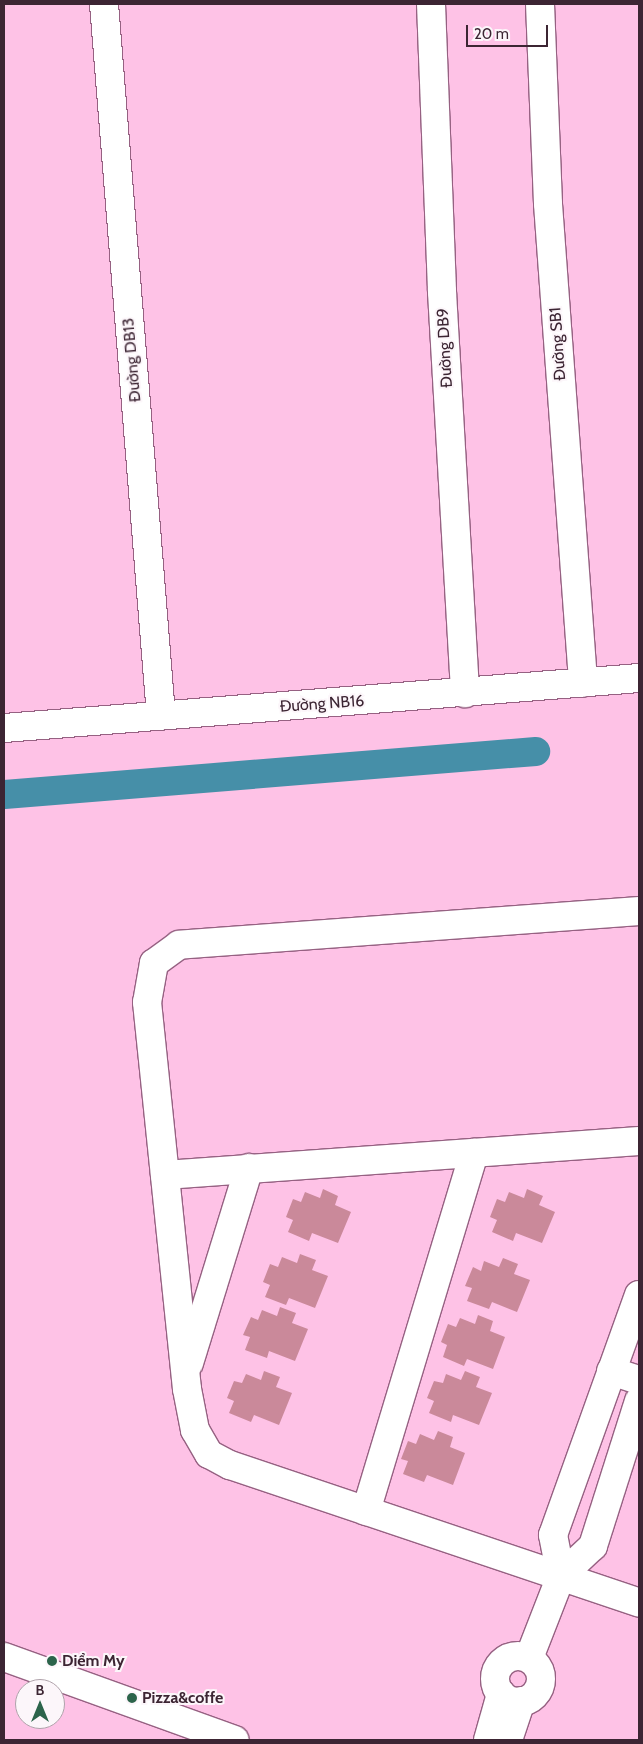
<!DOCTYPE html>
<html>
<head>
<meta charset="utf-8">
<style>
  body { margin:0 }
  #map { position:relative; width:643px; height:1744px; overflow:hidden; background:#fec2e6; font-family:Cabin,sans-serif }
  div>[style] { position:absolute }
  .canal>* { height:29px; margin:-14.5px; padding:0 14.5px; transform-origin:14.5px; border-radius:14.5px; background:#468fa8 }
  .building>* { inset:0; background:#ca899a }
  .roads { filter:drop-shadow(1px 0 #966182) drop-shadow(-1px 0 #966182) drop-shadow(0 1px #966182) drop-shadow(0 -1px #966182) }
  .minor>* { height:28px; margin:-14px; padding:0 14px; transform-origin:14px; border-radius:14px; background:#fff }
  .minor>.ring { margin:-14px; padding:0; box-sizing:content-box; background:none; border:28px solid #fff; border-radius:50% }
  .tertiary>* { height:28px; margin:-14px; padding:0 14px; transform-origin:14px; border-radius:14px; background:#fff }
  .dots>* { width:14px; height:14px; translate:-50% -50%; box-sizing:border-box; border:2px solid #fcf6fa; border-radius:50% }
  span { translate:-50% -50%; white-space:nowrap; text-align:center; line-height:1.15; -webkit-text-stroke:4px #fcf6fa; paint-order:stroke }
  .street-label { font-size:16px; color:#3c2533 }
  .poi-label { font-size:16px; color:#3c2533; font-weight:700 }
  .left { translate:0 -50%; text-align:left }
  .frame { position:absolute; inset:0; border:5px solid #3c2533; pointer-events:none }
  .north { position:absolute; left:15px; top:1679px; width:50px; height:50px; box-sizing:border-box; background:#fcf6fa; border:1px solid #afa2aa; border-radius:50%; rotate:0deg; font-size:14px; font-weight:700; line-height:20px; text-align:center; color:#3c2533 }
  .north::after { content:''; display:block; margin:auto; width:18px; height:22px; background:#2c644b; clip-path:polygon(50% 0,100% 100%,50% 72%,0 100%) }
  .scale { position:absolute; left:466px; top:25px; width:82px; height:22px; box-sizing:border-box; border:2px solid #3c2533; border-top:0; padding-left:6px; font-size:15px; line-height:18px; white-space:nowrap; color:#3c2533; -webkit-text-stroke:4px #fcf6fa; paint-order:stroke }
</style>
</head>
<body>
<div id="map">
  <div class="canal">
    <div style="left:4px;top:794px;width:533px;rotate:-4.63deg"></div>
  </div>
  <div class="building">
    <div style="clip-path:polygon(323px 1189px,338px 1196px,335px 1205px,351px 1212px,338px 1243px,312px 1233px,309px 1241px,288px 1232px,293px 1220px,286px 1217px,293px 1199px,301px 1202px,305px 1192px,320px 1198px)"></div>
    <div style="clip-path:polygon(527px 1189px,543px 1196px,539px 1205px,555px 1212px,542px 1243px,516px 1233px,513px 1241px,492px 1232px,497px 1220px,490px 1217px,497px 1199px,505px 1202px,509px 1192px,524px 1198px)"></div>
    <div style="clip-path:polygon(300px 1254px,316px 1260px,312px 1270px,328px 1276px,315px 1308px,289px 1298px,286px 1305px,265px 1297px,270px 1285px,263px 1282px,270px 1264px,278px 1267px,282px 1257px,297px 1263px)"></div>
    <div style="clip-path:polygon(503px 1258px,518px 1264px,514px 1274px,530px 1280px,517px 1312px,492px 1302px,489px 1309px,467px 1301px,472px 1288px,465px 1286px,473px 1267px,481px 1271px,484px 1261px,499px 1267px)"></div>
    <div style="clip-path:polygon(280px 1307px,296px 1313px,292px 1323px,308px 1329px,295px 1361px,269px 1351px,267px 1358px,245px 1350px,250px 1337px,243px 1335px,251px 1317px,258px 1320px,262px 1310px,277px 1316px)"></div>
    <div style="clip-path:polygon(478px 1315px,493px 1321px,490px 1331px,505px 1337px,493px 1369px,467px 1359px,464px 1366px,443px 1357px,447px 1345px,441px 1342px,448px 1324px,456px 1327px,460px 1318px,475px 1324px)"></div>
    <div style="clip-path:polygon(264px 1371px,280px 1377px,276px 1387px,292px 1393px,279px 1425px,254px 1415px,251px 1422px,229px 1413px,234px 1401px,227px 1398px,234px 1381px,242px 1383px,246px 1374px,261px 1380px)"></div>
    <div style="clip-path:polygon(465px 1371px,480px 1377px,476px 1387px,492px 1393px,479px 1425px,453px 1415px,451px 1422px,429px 1413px,434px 1401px,427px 1398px,434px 1381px,443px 1383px,446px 1374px,461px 1380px)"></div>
    <div style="clip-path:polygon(438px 1431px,453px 1437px,450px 1447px,465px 1453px,453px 1485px,427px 1475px,424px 1482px,403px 1474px,408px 1461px,401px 1459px,408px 1441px,416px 1444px,420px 1434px,434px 1440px)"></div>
  </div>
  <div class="roads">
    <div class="minor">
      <div style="left:104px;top:4px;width:714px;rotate:85.42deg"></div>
      <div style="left:431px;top:4px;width:288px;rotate:87.8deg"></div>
      <div style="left:442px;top:292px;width:402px;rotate:86.7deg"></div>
      <div style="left:540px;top:4px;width:200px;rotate:87.7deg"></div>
      <div style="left:548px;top:204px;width:480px;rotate:85.8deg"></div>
      <div style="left:4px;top:728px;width:637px;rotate:-4.5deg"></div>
      <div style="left:639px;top:911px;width:461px;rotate:175.8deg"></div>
      <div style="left:179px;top:945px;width:31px;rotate:144deg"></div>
      <div style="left:154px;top:963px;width:40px;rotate:100deg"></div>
      <div style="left:147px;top:1002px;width:389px;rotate:84.1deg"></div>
      <div style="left:187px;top:1389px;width:42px;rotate:79deg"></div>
      <div style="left:195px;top:1430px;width:28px;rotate:60deg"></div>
      <div style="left:209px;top:1454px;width:24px;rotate:28deg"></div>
      <div style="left:230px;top:1465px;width:432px;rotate:18.6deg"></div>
      <div style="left:165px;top:1175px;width:475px;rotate:-4.1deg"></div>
      <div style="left:189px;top:1363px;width:204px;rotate:-72.9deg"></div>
      <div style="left:611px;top:1371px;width:29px;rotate:18deg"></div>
      <div style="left:366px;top:1511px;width:374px;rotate:-73.2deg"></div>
      <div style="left:561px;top:1576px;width:42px;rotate:-101deg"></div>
      <div style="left:553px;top:1535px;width:255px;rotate:-70.3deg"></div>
      <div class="ring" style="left:495px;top:1656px;width:18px;height:18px"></div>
      <div style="left:529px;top:1658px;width:88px;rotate:-68.7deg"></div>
      <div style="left:561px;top:1576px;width:44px;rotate:-43.2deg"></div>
      <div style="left:593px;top:1546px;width:152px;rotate:-72.4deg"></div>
      <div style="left:488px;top:1740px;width:48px;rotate:-74.2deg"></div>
      <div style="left:508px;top:1740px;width:41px;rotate:-71.6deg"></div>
    </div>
    <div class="tertiary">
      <div style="left:4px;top:1657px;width:245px;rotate:19.8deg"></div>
    </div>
  </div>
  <div class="dots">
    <div style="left:52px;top:1661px;background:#2c644b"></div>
    <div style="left:132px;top:1698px;background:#2c644b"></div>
  </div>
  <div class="street-label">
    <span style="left:558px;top:344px;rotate:-94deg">Đường SB1</span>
    <span style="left:445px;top:348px;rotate:-93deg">Đường DB9</span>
    <span style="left:132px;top:360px;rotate:-95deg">Đường DB13</span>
    <span style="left:322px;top:704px;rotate:-4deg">Đường NB16</span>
  </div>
  <div class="poi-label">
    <span class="left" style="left:62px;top:1661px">Diểm My</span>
    <span class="left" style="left:142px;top:1698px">Pizza&amp;coffe</span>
  </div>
  <div class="frame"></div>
  <div class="north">B</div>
  <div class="scale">20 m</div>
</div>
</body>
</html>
